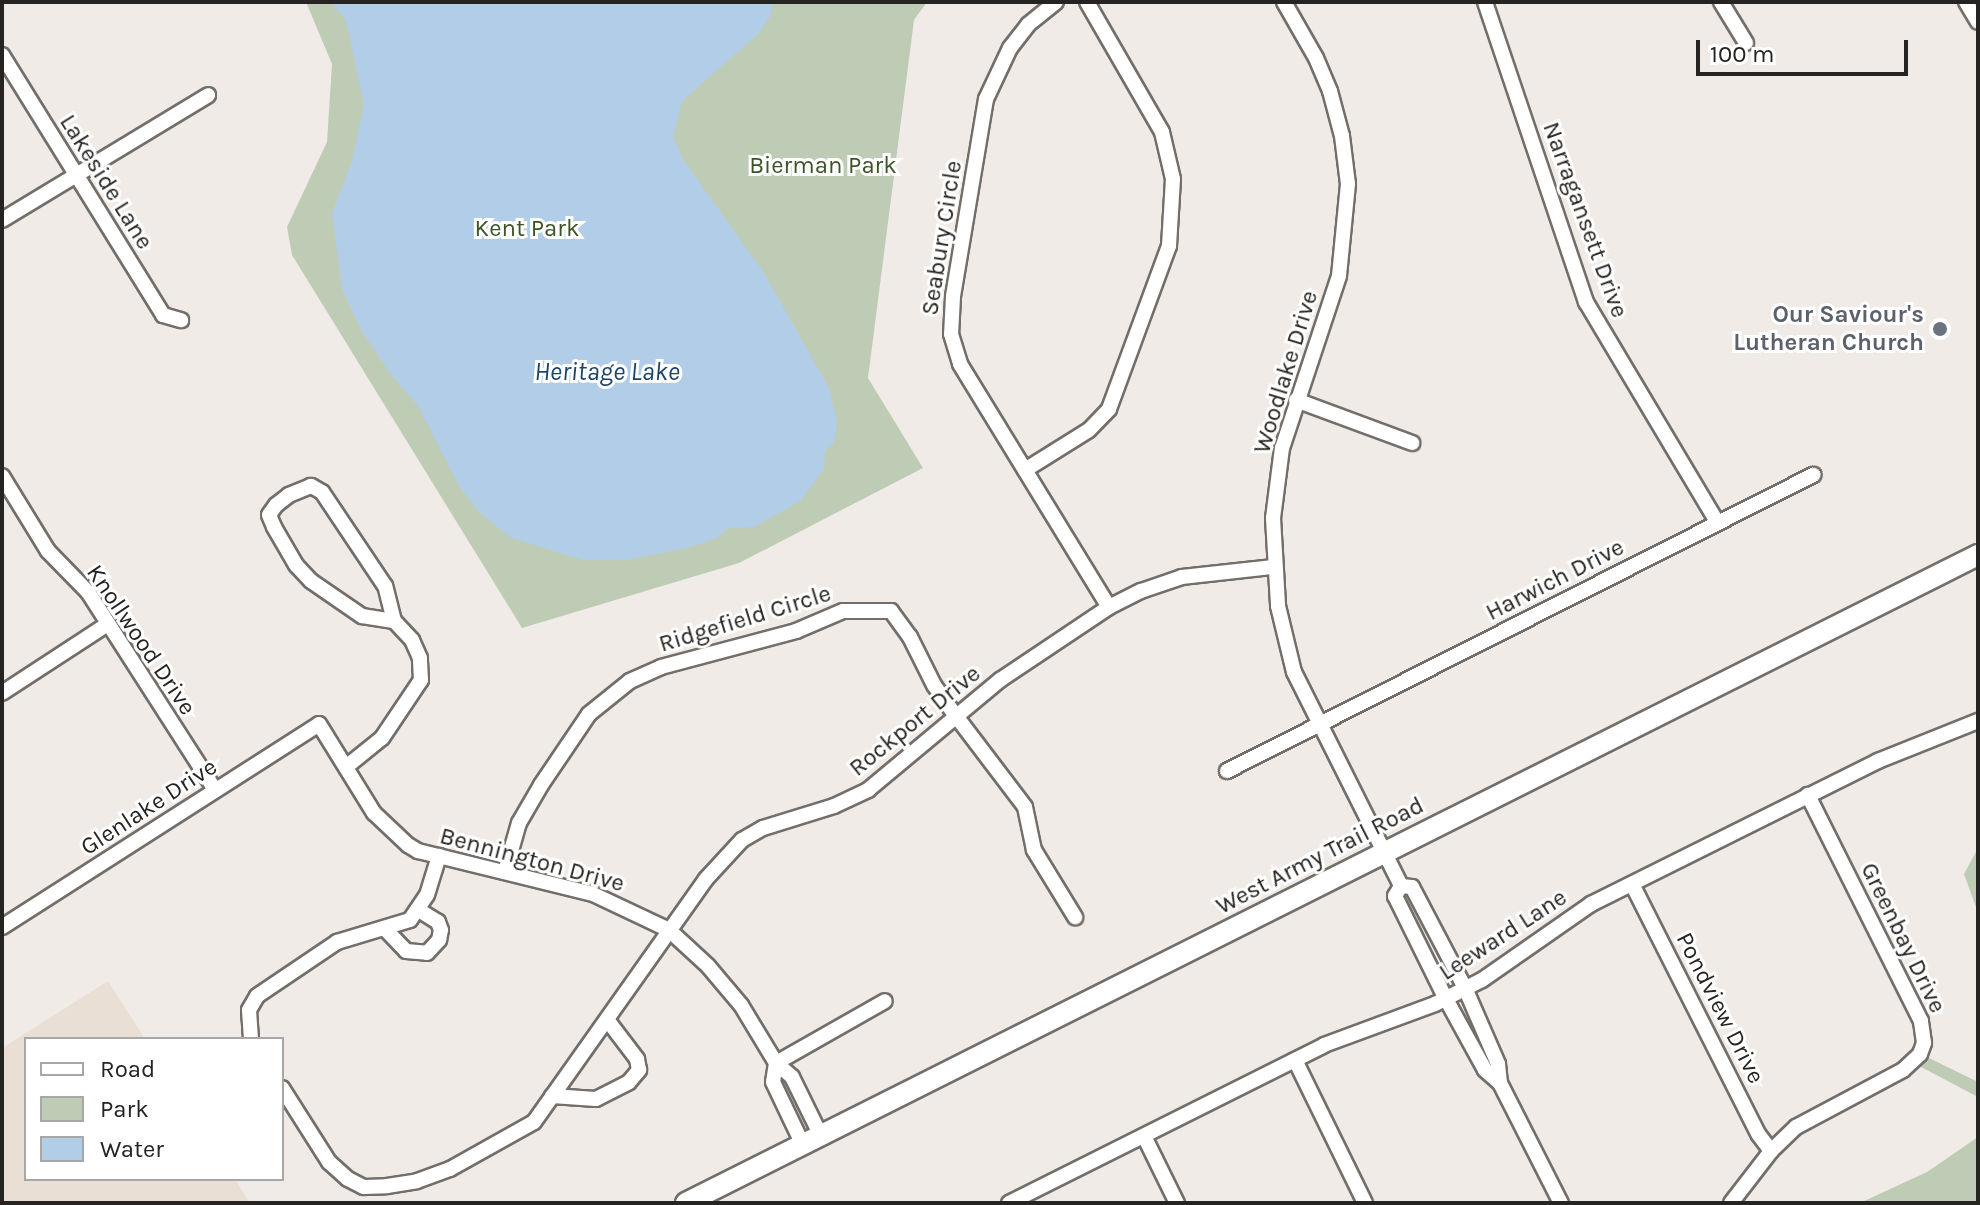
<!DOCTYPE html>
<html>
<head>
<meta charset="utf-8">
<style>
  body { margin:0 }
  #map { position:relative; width:1980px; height:1205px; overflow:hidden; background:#f0ebe6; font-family:Karla,sans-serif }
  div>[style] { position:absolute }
  .built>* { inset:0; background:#eadfd4 }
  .green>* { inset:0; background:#beccb5 }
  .water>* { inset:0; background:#b2cde7 }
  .roads { filter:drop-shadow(2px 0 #736e69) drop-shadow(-2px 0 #736e69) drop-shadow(0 2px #736e69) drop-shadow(0 -2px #736e69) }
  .minor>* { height:14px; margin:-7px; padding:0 7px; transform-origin:7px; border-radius:7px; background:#fff }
  .secondary>* { height:20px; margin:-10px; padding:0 10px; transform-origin:10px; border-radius:10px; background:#fff }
  .dots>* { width:22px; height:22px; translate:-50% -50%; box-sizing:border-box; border:4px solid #fff; border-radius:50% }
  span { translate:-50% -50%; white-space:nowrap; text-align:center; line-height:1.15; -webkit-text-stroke:6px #fff; paint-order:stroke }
  .park-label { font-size:24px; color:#3b5527 }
  .street-label { font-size:24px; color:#262422 }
  .worship-label { font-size:24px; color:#5b616d; font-weight:700 }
  .right { translate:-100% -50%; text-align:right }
  .water-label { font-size:26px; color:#1c4569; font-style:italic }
  .frame { position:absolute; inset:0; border:4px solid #262422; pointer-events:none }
  .legend { position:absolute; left:24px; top:1037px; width:260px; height:144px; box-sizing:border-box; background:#fff; border:2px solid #a8a7a7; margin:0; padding:10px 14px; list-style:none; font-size:24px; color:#262422 }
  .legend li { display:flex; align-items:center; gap:16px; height:40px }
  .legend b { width:40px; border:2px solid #a8a7a7 }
  .scale { position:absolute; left:1696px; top:40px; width:212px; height:36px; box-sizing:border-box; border:4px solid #262422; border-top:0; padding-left:10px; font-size:24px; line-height:28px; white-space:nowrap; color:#262422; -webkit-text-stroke:6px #fff; paint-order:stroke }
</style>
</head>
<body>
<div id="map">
  <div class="built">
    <div style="clip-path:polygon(108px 981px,145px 1039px,26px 1039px,26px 1179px,235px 1179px,250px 1203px,2px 1203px,2px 1048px)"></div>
  </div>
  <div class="green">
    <div style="clip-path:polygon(306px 2px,927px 2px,914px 20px,868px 378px,923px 468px,739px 563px,522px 628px,292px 255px,287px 227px,327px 142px,332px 64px)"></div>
    <div style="clip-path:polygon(1978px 848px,1978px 913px,1964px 874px)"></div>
    <div style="clip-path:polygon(1927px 1057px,1978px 1082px,1978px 1097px,1921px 1067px)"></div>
    <div style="clip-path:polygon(1978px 1137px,1978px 1203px,1860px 1203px,1927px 1172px)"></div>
  </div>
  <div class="water">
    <div style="clip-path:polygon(331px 2px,773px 2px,770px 17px,758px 34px,682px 101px,673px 137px,682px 158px,764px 273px,829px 388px,837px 422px,834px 442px,825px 451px,824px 469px,800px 501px,754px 527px,728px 528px,717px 538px,687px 548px,626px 560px,583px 560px,534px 545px,510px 537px,479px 512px,459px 486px,418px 406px,390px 373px,361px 330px,342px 289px,332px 213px,352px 161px,364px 105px,349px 33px,345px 19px)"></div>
  </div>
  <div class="roads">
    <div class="minor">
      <div style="left:1056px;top:2px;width:36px;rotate:141deg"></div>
      <div style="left:1028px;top:25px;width:29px;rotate:128deg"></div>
      <div style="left:1010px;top:48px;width:56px;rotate:115.2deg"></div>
      <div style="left:986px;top:99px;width:201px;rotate:99.5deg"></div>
      <div style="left:953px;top:297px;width:37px;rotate:93deg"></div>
      <div style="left:951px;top:334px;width:31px;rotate:73deg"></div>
      <div style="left:960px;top:364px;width:285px;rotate:58.5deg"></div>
      <div style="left:1284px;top:2px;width:64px;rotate:60.3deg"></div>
      <div style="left:1316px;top:58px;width:36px;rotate:67deg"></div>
      <div style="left:1330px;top:91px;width:47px;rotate:75.1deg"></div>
      <div style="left:1342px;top:136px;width:48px;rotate:82.9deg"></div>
      <div style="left:1348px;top:184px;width:92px;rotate:95.6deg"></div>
      <div style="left:1339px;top:276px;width:181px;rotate:108.3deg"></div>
      <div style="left:1282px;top:448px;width:71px;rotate:97.3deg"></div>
      <div style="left:1273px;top:518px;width:88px;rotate:86.7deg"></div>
      <div style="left:1278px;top:606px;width:68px;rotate:76.4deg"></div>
      <div style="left:1294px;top:672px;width:239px;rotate:63.4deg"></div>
      <div style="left:1485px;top:2px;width:317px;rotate:71.4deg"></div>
      <div style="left:1586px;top:302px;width:257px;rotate:59.2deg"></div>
      <div style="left:1721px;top:2px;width:48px;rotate:58.6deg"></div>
      <div style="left:1966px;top:2px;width:23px;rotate:59deg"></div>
      <div style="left:2px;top:55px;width:306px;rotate:58.2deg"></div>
      <div style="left:163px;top:315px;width:19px;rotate:16deg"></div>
      <div style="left:2px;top:220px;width:241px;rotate:-31.2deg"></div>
      <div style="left:1296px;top:400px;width:124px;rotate:20.3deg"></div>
      <div style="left:1025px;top:470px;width:75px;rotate:-32deg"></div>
      <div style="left:1089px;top:430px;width:29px;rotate:-46deg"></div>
      <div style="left:1109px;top:409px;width:174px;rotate:-69.8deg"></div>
      <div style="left:1169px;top:246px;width:67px;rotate:-86.6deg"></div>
      <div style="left:1173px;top:179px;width:48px;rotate:-103.2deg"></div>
      <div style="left:1162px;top:132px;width:150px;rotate:-120deg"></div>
      <div style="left:2px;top:476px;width:88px;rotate:58.5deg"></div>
      <div style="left:48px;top:551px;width:57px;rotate:45.7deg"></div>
      <div style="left:88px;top:592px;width:235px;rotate:57.3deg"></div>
      <div style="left:2px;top:693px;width:126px;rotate:-33.1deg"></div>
      <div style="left:346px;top:767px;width:46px;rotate:-38.9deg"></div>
      <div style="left:382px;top:738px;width:70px;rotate:-56.1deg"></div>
      <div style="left:421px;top:680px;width:22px;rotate:-93deg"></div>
      <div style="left:420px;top:658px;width:20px;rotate:-114deg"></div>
      <div style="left:412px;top:640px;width:26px;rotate:-133deg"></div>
      <div style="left:394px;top:621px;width:36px;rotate:-104deg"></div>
      <div style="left:385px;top:586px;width:113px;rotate:-123.8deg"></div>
      <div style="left:322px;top:492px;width:13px;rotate:-151deg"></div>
      <div style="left:311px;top:486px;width:24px;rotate:158deg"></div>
      <div style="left:289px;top:495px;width:16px;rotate:142deg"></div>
      <div style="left:276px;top:505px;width:12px;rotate:125deg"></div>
      <div style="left:269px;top:515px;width:13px;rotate:67deg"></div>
      <div style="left:274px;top:527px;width:44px;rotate:59.9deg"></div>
      <div style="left:296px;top:565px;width:22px;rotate:47deg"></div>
      <div style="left:311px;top:581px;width:62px;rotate:34.5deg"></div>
      <div style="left:362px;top:616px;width:32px;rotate:9deg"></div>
      <div style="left:1227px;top:771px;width:657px;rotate:-26.8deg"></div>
      <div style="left:505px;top:872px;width:51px;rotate:-74.1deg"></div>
      <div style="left:519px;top:823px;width:44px;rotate:-59.9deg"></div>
      <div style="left:541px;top:785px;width:86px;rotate:-55.9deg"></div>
      <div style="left:589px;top:714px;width:53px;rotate:-38.8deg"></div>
      <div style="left:630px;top:681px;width:34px;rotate:-24deg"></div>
      <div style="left:661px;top:667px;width:140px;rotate:-14.9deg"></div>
      <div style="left:796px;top:631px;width:51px;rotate:-23.1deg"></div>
      <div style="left:843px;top:611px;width:48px"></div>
      <div style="left:891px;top:611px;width:32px;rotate:54deg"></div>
      <div style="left:910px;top:637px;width:54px;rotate:63.4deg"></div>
      <div style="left:934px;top:685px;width:38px;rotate:55deg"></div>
      <div style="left:956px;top:716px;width:114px;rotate:52.8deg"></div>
      <div style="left:1025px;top:807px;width:44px;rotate:78.2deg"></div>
      <div style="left:1034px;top:850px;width:79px;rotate:58.5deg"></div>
      <div style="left:1632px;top:884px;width:281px;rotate:63.2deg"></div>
      <div style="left:1759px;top:1135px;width:20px;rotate:53deg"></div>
      <div style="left:1401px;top:886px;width:11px;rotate:5deg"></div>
      <div style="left:1412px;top:887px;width:114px;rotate:62.3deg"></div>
      <div style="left:1465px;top:988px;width:83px;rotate:66.5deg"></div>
      <div style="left:1498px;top:1064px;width:19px;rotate:84deg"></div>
      <div style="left:1500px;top:1083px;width:135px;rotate:63.1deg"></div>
      <div style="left:1401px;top:886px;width:12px;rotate:121deg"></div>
      <div style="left:1395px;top:896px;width:115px;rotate:63.7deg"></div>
      <div style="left:1446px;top:999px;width:81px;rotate:61.2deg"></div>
      <div style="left:1485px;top:1070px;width:20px;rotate:41deg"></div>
      <div style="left:2px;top:927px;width:376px;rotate:-32.6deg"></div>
      <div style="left:319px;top:724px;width:105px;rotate:58.3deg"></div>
      <div style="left:374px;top:813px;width:47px;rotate:43.3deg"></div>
      <div style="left:408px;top:845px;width:12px;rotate:31deg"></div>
      <div style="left:418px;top:851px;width:180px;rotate:13.8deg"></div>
      <div style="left:593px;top:894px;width:84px;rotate:25.3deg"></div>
      <div style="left:669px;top:930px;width:53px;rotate:42.7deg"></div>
      <div style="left:708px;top:966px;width:51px;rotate:49.8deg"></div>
      <div style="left:741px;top:1005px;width:68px;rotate:58.9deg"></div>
      <div style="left:776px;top:1063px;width:21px;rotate:41deg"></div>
      <div style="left:792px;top:1077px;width:66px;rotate:63.8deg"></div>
      <div style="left:386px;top:930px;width:29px;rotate:46deg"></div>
      <div style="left:406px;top:951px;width:21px;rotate:5deg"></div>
      <div style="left:427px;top:953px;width:18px;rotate:-47deg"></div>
      <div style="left:439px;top:940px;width:10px;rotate:-79deg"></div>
      <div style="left:441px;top:930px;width:9px;rotate:-111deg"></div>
      <div style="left:438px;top:922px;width:22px;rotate:-148deg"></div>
      <div style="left:251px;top:1039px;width:29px;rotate:-94deg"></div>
      <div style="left:249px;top:1010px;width:16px;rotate:-60deg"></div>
      <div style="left:257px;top:996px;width:97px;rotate:-34deg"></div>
      <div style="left:337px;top:942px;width:76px;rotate:-16.8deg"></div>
      <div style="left:410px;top:920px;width:30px;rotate:-56deg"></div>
      <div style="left:427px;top:895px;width:41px;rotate:-72.9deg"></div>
      <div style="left:1295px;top:1060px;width:159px;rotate:63.9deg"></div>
      <div style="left:776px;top:1063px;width:125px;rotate:-29.6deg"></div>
      <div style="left:776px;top:1063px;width:19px;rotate:99deg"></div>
      <div style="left:773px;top:1082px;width:70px;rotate:64.5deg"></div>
      <div style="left:282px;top:1088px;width:88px;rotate:57.6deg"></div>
      <div style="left:329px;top:1162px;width:25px;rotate:42deg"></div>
      <div style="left:348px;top:1179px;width:18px;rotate:27deg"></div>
      <div style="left:364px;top:1187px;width:23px;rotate:-2deg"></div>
      <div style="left:387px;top:1186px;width:30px;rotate:-9deg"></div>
      <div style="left:417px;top:1181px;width:35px;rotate:-20deg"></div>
      <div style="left:450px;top:1169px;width:96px;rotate:-29.2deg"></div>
      <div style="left:534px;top:1122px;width:298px;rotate:-54.7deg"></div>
      <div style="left:706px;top:879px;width:53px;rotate:-47.3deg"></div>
      <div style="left:742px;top:840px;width:24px;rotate:-30deg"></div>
      <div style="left:763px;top:828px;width:74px;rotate:-17.2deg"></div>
      <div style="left:834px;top:806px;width:38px;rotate:-25deg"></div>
      <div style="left:868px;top:790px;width:172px;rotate:-39.8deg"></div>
      <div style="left:1000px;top:680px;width:131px;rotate:-33.8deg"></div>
      <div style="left:1109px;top:607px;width:36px;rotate:-27deg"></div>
      <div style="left:1141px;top:591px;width:43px;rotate:-18.9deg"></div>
      <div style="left:1182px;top:577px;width:92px;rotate:-6.3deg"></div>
      <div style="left:552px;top:1096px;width:44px;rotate:3.9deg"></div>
      <div style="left:596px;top:1099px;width:37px;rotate:-27deg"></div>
      <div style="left:629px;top:1082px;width:16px;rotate:-50deg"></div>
      <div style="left:639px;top:1070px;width:11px;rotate:-100deg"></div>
      <div style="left:637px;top:1059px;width:48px;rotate:-127.3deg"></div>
      <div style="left:1144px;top:1136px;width:75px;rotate:63.8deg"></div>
      <div style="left:1009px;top:1203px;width:352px;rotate:-26.6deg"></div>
      <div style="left:1324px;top:1045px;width:118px;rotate:-20.3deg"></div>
      <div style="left:1435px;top:1004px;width:53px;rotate:-27.1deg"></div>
      <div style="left:1482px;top:980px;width:133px;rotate:-34.9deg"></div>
      <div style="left:1591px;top:904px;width:321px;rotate:-26.5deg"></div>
      <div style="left:1878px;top:761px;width:108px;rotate:-21.8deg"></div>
      <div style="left:1731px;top:1203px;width:66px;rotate:-52.4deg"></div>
      <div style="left:1771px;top:1151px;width:35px;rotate:-44deg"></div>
      <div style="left:1796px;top:1127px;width:121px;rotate:-28deg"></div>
      <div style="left:1903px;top:1070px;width:23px;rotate:-43deg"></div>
      <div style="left:1920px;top:1054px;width:12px;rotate:-70deg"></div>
      <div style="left:1924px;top:1043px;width:22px;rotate:-98deg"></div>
      <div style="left:1921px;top:1021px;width:253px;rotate:-116.6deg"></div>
    </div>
    <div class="secondary">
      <div style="left:686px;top:1203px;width:1445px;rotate:-26.64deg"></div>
    </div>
  </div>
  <div class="dots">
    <div style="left:1940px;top:329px;background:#6b7280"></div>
  </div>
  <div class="park-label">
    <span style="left:823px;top:166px">Bierman Park</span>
    <span style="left:527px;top:229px">Kent Park</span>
  </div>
  <div class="street-label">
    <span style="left:106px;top:182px;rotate:58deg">Lakeside Lane</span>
    <span style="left:1585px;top:220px;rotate:70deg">Narragansett Drive</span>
    <span style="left:942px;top:238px;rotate:-81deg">Seabury Circle</span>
    <span style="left:1286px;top:372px;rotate:-73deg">Woodlake Drive</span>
    <span style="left:1555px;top:580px;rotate:-27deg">Harwich Drive</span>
    <span style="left:745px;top:619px;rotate:-17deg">Ridgefield Circle</span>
    <span style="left:141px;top:640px;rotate:56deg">Knollwood Drive</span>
    <span style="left:915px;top:721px;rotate:-39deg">Rockport Drive</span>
    <span style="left:149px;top:807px;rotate:-33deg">Glenlake Drive</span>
    <span style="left:1320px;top:856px;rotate:-27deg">West Army Trail Road</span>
    <span style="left:532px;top:860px;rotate:15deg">Bennington Drive</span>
    <span style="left:1503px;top:935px;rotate:-33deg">Leeward Lane</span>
    <span style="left:1903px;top:938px;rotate:64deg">Greenbay Drive</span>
    <span style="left:1720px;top:1008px;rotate:63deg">Pondview Drive</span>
  </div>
  <div class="worship-label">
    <span class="right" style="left:1924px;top:329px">Our Saviour's<br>Lutheran Church</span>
  </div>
  <div class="water-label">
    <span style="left:607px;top:372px">Heritage Lake</span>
  </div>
  <div class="frame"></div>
  <ul class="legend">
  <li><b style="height:10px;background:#fff"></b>Road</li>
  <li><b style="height:22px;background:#beccb5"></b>Park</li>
  <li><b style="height:22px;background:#b2cde7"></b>Water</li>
  </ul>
  <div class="scale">100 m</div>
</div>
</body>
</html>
